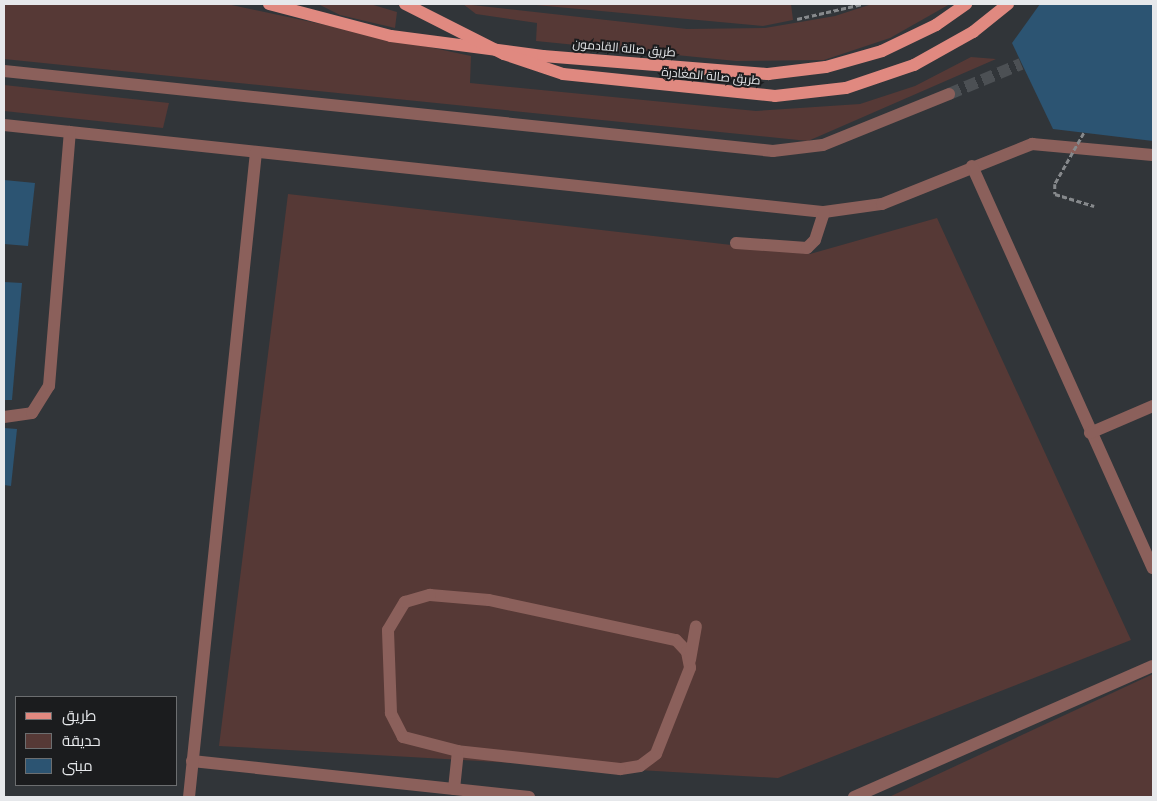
<!DOCTYPE html>
<html>
<head>
<meta charset="utf-8">
<style>
  body { margin:0 }
  #map { position:relative; width:1157px; height:801px; overflow:hidden; background:#313539; font-family:"Fira Sans",Cairo,sans-serif }
  div>[style] { position:absolute }
  .green>* { inset:0; background:#563936 }
  .building>* { inset:0; background:#2c5472 }
  .minor-tunnel>* { height:12px; margin-top:-6px; transform-origin:0; background:repeating-linear-gradient(90deg,#4c5054 0 12px,transparent 0 18px) }
  .path>* { height:2.5px; margin-top:-1.25px; transform-origin:0; background:repeating-linear-gradient(90deg,#86898c 0 5px,transparent 0 7.5px) }
  .minor>* { height:12px; margin:-6px; padding:0 6px; transform-origin:6px; border-radius:6px; background:#8b605b }
  .major>* { height:12px; margin:-6px; padding:0 6px; transform-origin:6px; border-radius:6px; background:#e08980 }
  .path-bridge>* { height:2.5px; margin-top:-1.25px; transform-origin:0; background:repeating-linear-gradient(90deg,#86898c 0 5px,transparent 0 7.5px) }
  .major-bridge>* { height:12px; margin:-6px; padding:0 6px; transform-origin:6px; border-radius:6px; background:#e08980 }
  span { translate:-50% -50%; white-space:nowrap; text-align:center; line-height:1.15; -webkit-text-stroke:4px #1b1c1e; paint-order:stroke }
  .street-label { font-size:12px; color:#e6e8eb }
  .frame { position:absolute; inset:0; border:5px solid #e6e8eb; pointer-events:none }
  .legend { position:absolute; left:15px; top:696px; width:162px; height:90px; box-sizing:border-box; background:#1b1c1e; border:1px solid #6c6e70; margin:0; padding:6px 9px; list-style:none; font-size:15px; color:#e6e8eb }
  .legend li { display:flex; align-items:center; gap:10px; height:25px }
  .legend b { width:25px; border:1px solid #6c6e70 }
</style>
</head>
<body>
<div id="map">
  <div class="green">
    <div style="clip-path:polygon(4px 4px,227px 4px,471px 56px,470px 83px,756px 111px,860px 104px,915px 86px,971px 57px,996px 59px,808px 141px,4px 59px)"></div>
    <div style="clip-path:polygon(318px 4px,370px 4px,397px 12px,395px 28px,340px 15px)"></div>
    <div style="clip-path:polygon(463px 4px,687px 29px,765px 28px,835px 16px,872px 4px,950px 4px,890px 38px,824px 60px,736px 61px,536px 41px,537px 23px,476px 14px)"></div>
    <div style="clip-path:polygon(525px 4px,791px 4px,793px 20px,763px 26px)"></div>
    <div style="clip-path:polygon(4px 85px,169px 103px,163px 128px,4px 111px)"></div>
    <div style="clip-path:polygon(288px 194px,810px 254px,937px 218px,1131px 640px,778px 778px,219px 746px)"></div>
    <div style="clip-path:polygon(1153px 674px,1153px 797px,889px 797px)"></div>
  </div>
  <div class="building">
    <div style="clip-path:polygon(1040px 4px,1153px 4px,1153px 141px,1053px 129px,1012px 43px)"></div>
    <div style="clip-path:polygon(4px 180px,35px 183px,28px 246px,4px 244px)"></div>
    <div style="clip-path:polygon(4px 282px,22px 283px,12px 400px,4px 400px)"></div>
    <div style="clip-path:polygon(4px 428px,17px 429px,11px 486px,4px 485px)"></div>
  </div>
  <div class="minor-tunnel">
    <div style="left:949px;top:94px;width:78px;rotate:-22.6deg"></div>
  </div>
  <div class="path">
    <div style="left:797px;top:19px;width:67px;rotate:-13deg"></div>
  </div>
  <div class="minor">
    <div style="left:4px;top:71px;width:773px;rotate:5.94deg"></div>
    <div style="left:773px;top:151px;width:50px;rotate:-6.8deg"></div>
    <div style="left:823px;top:145px;width:136px;rotate:-22deg"></div>
    <div style="left:4px;top:125px;width:825px;rotate:6.06deg"></div>
    <div style="left:824px;top:212px;width:59px;rotate:-7.9deg"></div>
    <div style="left:882px;top:204px;width:162px;rotate:-21.8deg"></div>
    <div style="left:1032px;top:144px;width:121px;rotate:5.2deg"></div>
    <div style="left:972px;top:166px;width:441px;rotate:65.8deg"></div>
    <div style="left:736px;top:243px;width:71px;rotate:4deg"></div>
    <div style="left:807px;top:248px;width:11px;rotate:-45deg"></div>
    <div style="left:815px;top:240px;width:29px;rotate:-72deg"></div>
    <div style="left:4px;top:417px;width:28px;rotate:-8deg"></div>
    <div style="left:32px;top:413px;width:32px;rotate:-58deg"></div>
    <div style="left:49px;top:386px;width:255px;rotate:-85.3deg"></div>
    <div style="left:1090px;top:433px;width:69px;rotate:-23.2deg"></div>
    <div style="left:430px;top:595px;width:59px;rotate:4.8deg"></div>
    <div style="left:489px;top:600px;width:191px;rotate:12.1deg"></div>
    <div style="left:676px;top:640px;width:16px;rotate:47deg"></div>
    <div style="left:687px;top:652px;width:16px;rotate:79deg"></div>
    <div style="left:690px;top:668px;width:92px;rotate:111.6deg"></div>
    <div style="left:656px;top:754px;width:20px;rotate:143deg"></div>
    <div style="left:640px;top:766px;width:20px;rotate:171deg"></div>
    <div style="left:620px;top:769px;width:163px;rotate:-173.7deg"></div>
    <div style="left:458px;top:751px;width:57px;rotate:-165.7deg"></div>
    <div style="left:403px;top:737px;width:27px;rotate:-117deg"></div>
    <div style="left:391px;top:713px;width:83px;rotate:-92.1deg"></div>
    <div style="left:388px;top:630px;width:33px;rotate:-59deg"></div>
    <div style="left:405px;top:602px;width:26px;rotate:-16deg"></div>
    <div style="left:690px;top:660px;width:34px;rotate:-80deg"></div>
    <div style="left:192px;top:761px;width:339px;rotate:6.1deg"></div>
    <div style="left:454px;top:789px;width:38px;rotate:-84deg"></div>
    <div style="left:189px;top:797px;width:648px;rotate:-84.07deg"></div>
    <div style="left:854px;top:797px;width:326px;rotate:-23.7deg"></div>
  </div>
  <div class="major">
    <div style="left:269px;top:4px;width:126px;rotate:14.7deg"></div>
    <div style="left:391px;top:36px;width:153px;rotate:7.5deg"></div>
    <div style="left:543px;top:56px;width:226px;rotate:4.6deg"></div>
    <div style="left:768px;top:74px;width:58px;rotate:-6.9deg"></div>
    <div style="left:826px;top:67px;width:58px;rotate:-15.9deg"></div>
    <div style="left:882px;top:51px;width:60px;rotate:-25.7deg"></div>
    <div style="left:936px;top:25px;width:37px;rotate:-35deg"></div>
  </div>
  <div class="path-bridge">
    <div style="left:1084px;top:133px;width:59px;rotate:119.6deg"></div>
    <div style="left:1055px;top:184px;width:10px;rotate:90deg"></div>
    <div style="left:1055px;top:194px;width:41px;rotate:17.1deg"></div>
  </div>
  <div class="major-bridge">
    <div style="left:405px;top:4px;width:111px;rotate:26.8deg"></div>
    <div style="left:504px;top:54px;width:62px;rotate:18.7deg"></div>
    <div style="left:563px;top:74px;width:213px;rotate:5.9deg"></div>
    <div style="left:775px;top:96px;width:71px;rotate:-6.4deg"></div>
    <div style="left:846px;top:88px;width:72px;rotate:-18.7deg"></div>
    <div style="left:914px;top:65px;width:68px;rotate:-29.2deg"></div>
    <div style="left:973px;top:32px;width:45px;rotate:-38.7deg"></div>
  </div>
  <div class="street-label">
    <span style="left:624px;top:49px;rotate:5deg">طريق صالة القادمون</span>
    <span style="left:711px;top:77px;rotate:5deg">طريق صالة المغادرة</span>
  </div>
  <div class="frame"></div>
  <ul class="legend">
  <li><b style="height:6px;background:#e08980"></b>طريق</li>
  <li><b style="height:14px;background:#563936"></b>حديقة</li>
  <li><b style="height:14px;background:#2c5472"></b>مبنى</li>
  </ul>
</div>
</body>
</html>
